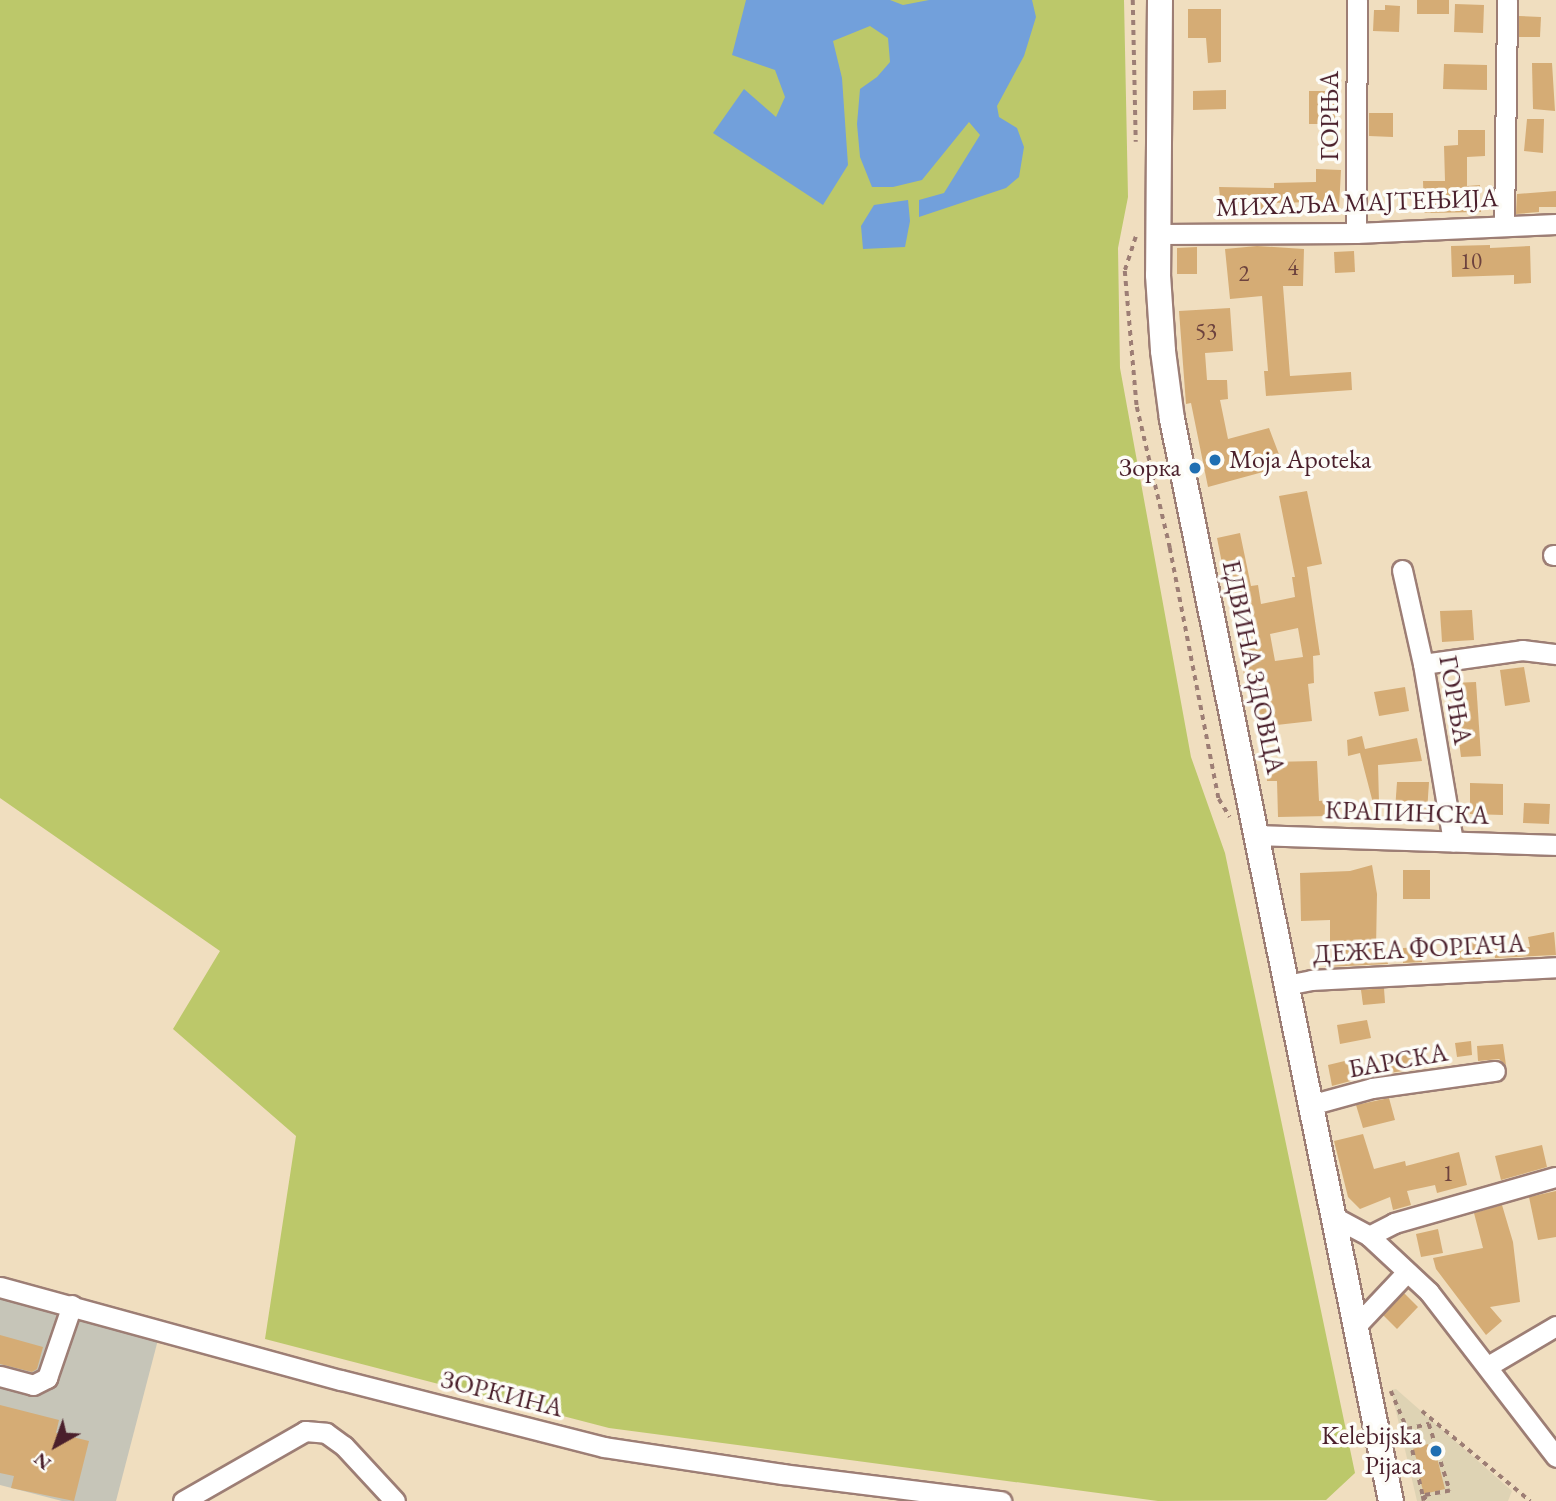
<!DOCTYPE html>
<html>
<head>
<meta charset="utf-8">
<style>
  body { margin:0 }
  #map { position:relative; width:1556px; height:1501px; overflow:hidden; background:#f0debf; font-family:"EB Garamond",serif }
  div>[style] { position:absolute }
  .built>* { inset:0; background:#ded3b4 }
  .industrial>* { inset:0; background:#c6c5b8 }
  .green>* { inset:0; background:#bcc86a }
  .water>* { inset:0; background:#72a0db }
  .building>* { inset:0; background:#d5ac75 }
  .path>* { height:3.5px; margin-top:-1.75px; transform-origin:0; background:repeating-linear-gradient(90deg,#9d7e75 0 5px,transparent 0 10px) }
  .roads { filter:drop-shadow(2px 0 #9d7e75) drop-shadow(-2px 0 #9d7e75) drop-shadow(0 2px #9d7e75) drop-shadow(0 -2px #9d7e75) }
  .minor>* { height:19px; margin:-9.5px; padding:0 9.5px; transform-origin:9.5px; border-radius:9.5px; background:#fff }
  .major>* { height:24px; margin:-12px; padding:0 12px; transform-origin:12px; border-radius:12px; background:#fff }
  .dots>* { width:19px; height:19px; translate:-50% -50%; box-sizing:border-box; border:4px solid #fdfcf7; border-radius:50% }
  span { translate:-50% -50%; white-space:nowrap; text-align:center; line-height:1.15; -webkit-text-stroke:7px #fdfcf7; paint-order:stroke }
  .number-label { font-size:23px; color:#6d423e }
  .number-label span { -webkit-text-stroke-width:0 }
  .street-label { font-size:26px; color:#4a1f2b }
  .poi-label { font-size:26px; color:#4a1f2b }
  .left { translate:0 -50%; text-align:left }
  .right { translate:-100% -50%; text-align:right }
  .north { position:absolute; left:21px; top:1410px; width:70px; height:70px; -webkit-text-stroke:5px #fdfcf7; paint-order:stroke; rotate:220deg; font-size:19px; font-weight:700; line-height:28px; text-align:center; color:#4a1f2b }
  .north::after { content:''; display:block; margin:auto; width:24px; height:32px; background:#4a1f2b; clip-path:polygon(50% 0,100% 100%,50% 72%,0 100%) }
</style>
</head>
<body>
<div id="map">
  <div class="built">
    <div style="clip-path:polygon(1396px 1389px,1512px 1491px,1508px 1501px,1417px 1501px,1391px 1390px)"></div>
  </div>
  <div class="industrial">
    <div style="clip-path:polygon(0 1293px,160px 1332px,116px 1501px,62px 1501px,0 1485px)"></div>
  </div>
  <div class="green">
    <div style="clip-path:polygon(0 0,1124px 0,1128px 197px,1118px 248px,1120px 368px,1191px 757px,1225px 853px,1355px 1473px,1326px 1500px,1158px 1501px,609px 1428px,265px 1339px,296px 1136px,173px 1029px,220px 951px,0 798px)"></div>
  </div>
  <div class="water">
    <div style="clip-path:polygon(746px 0,890px 0,903px 5px,929px 0,1032px 0,1036px 17px,1024px 56px,997px 106px,999px 117px,1017px 128px,1024px 147px,1019px 177px,1006px 188px,919px 217px,919px 200px,944px 193px,980px 135px,969px 122px,922px 180px,893px 187px,872px 187px,860px 157px,857px 124px,860px 89px,877px 77px,890px 62px,888px 38px,870px 26px,833px 41px,842px 78px,848px 165px,823px 205px,713px 133px,744px 89px,776px 117px,785px 97px,775px 70px,732px 55px)"></div>
    <div style="clip-path:polygon(908px 200px,910px 221px,905px 247px,863px 249px,861px 226px,874px 205px)"></div>
  </div>
  <div class="building">
    <div style="clip-path:polygon(1417px 0,1449px 0,1449px 14px,1417px 14px)"></div>
    <div style="clip-path:polygon(1455px 4px,1484px 5px,1483px 33px,1454px 32px)"></div>
    <div style="clip-path:polygon(1385px 5px,1400px 6px,1399px 32px,1373px 31px,1374px 10px,1385px 10px)"></div>
    <div style="clip-path:polygon(1188px 9px,1221px 9px,1221px 62px,1208px 63px,1206px 38px,1188px 38px)"></div>
    <div style="clip-path:polygon(1519px 16px,1541px 17px,1540px 37px,1519px 37px)"></div>
    <div style="clip-path:polygon(1532px 63px,1552px 63px,1555px 111px,1533px 109px)"></div>
    <div style="clip-path:polygon(1444px 64px,1487px 65px,1487px 90px,1443px 89px)"></div>
    <div style="clip-path:polygon(1226px 90px,1226px 109px,1193px 110px,1193px 91px)"></div>
    <div style="clip-path:polygon(1309px 91px,1335px 91px,1335px 124px,1309px 124px)"></div>
    <div style="clip-path:polygon(1369px 113px,1393px 113px,1393px 137px,1369px 136px)"></div>
    <div style="clip-path:polygon(1527px 119px,1544px 119px,1543px 153px,1524px 151px)"></div>
    <div style="clip-path:polygon(1458px 130px,1485px 130px,1485px 156px,1467px 157px,1467px 186px,1480px 185px,1481px 212px,1424px 213px,1423px 181px,1445px 181px,1444px 146px,1458px 145px)"></div>
    <div style="clip-path:polygon(1316px 169px,1341px 170px,1339px 208px,1315px 207px,1315px 202px,1268px 203px,1267px 214px,1221px 208px,1219px 187px,1274px 188px,1274px 183px,1316px 182px)"></div>
    <div style="clip-path:polygon(1556px 191px,1556px 207px,1539px 207px,1539px 212px,1516px 214px,1517px 194px)"></div>
    <div style="clip-path:polygon(1490px 245px,1490px 248px,1530px 246px,1531px 283px,1514px 284px,1514px 275px,1452px 277px,1451px 246px)"></div>
    <div style="clip-path:polygon(1257px 246px,1304px 249px,1303px 286px,1283px 286px,1290px 376px,1351px 372px,1352px 390px,1266px 396px,1264px 371px,1268px 371px,1262px 296px,1230px 299px,1225px 249px)"></div>
    <div style="clip-path:polygon(1197px 247px,1197px 274px,1177px 274px,1177px 248px)"></div>
    <div style="clip-path:polygon(1354px 251px,1355px 272px,1335px 273px,1334px 252px)"></div>
    <div style="clip-path:polygon(1230px 308px,1233px 351px,1205px 353px,1207px 380px,1227px 380px,1228px 399px,1220px 400px,1228px 439px,1269px 428px,1280px 457px,1275px 459px,1277px 468px,1208px 487px,1191px 403px,1186px 404px,1179px 311px)"></div>
    <div style="clip-path:polygon(evenodd,1307px 491px,1322px 564px,1307px 567px,1320px 655px,1313px 656px,1314px 683px,1308px 684px,1312px 721px,1258px 727px,1255px 694px,1248px 695px,1217px 538px,1240px 533px,1251px 586px,1258px 585px,1261px 604px,1295px 597px,1292px 577px,1295px 577px,1279px 496px,1307px 491px,1298px 628px,1303px 657px,1275px 661px,1270px 634px,1298px 628px)"></div>
    <div style="clip-path:polygon(1472px 610px,1474px 640px,1442px 642px,1440px 611px)"></div>
    <div style="clip-path:polygon(1524px 667px,1530px 702px,1505px 706px,1500px 670px)"></div>
    <div style="clip-path:polygon(1476px 682px,1481px 756px,1461px 757px,1452px 683px)"></div>
    <div style="clip-path:polygon(1405px 687px,1409px 711px,1379px 716px,1374px 692px)"></div>
    <div style="clip-path:polygon(1362px 736px,1365px 749px,1417px 738px,1422px 761px,1378px 765px,1379px 802px,1373px 803px,1360px 753px,1348px 756px,1347px 740px)"></div>
    <div style="clip-path:polygon(1317px 761px,1319px 801px,1329px 800px,1329px 816px,1278px 817px,1277px 781px,1267px 781px,1266px 762px)"></div>
    <div style="clip-path:polygon(1397px 782px,1429px 782px,1427px 812px,1395px 810px)"></div>
    <div style="clip-path:polygon(1470px 783px,1503px 784px,1503px 815px,1470px 814px)"></div>
    <div style="clip-path:polygon(1524px 803px,1550px 804px,1549px 824px,1523px 823px)"></div>
    <div style="clip-path:polygon(1372px 865px,1377px 894px,1376px 949px,1385px 948px,1388px 964px,1325px 967px,1324px 952px,1330px 951px,1330px 920px,1301px 921px,1300px 873px,1350px 871px)"></div>
    <div style="clip-path:polygon(1403px 870px,1430px 870px,1430px 899px,1403px 899px)"></div>
    <div style="clip-path:polygon(1554px 932px,1556px 955px,1495px 958px,1494px 949px,1530px 947px,1528px 937px)"></div>
    <div style="clip-path:polygon(1480px 936px,1481px 959px,1455px 960px,1454px 938px)"></div>
    <div style="clip-path:polygon(1421px 947px,1422px 962px,1403px 963px,1403px 948px)"></div>
    <div style="clip-path:polygon(1384px 988px,1385px 1003px,1363px 1005px,1361px 990px)"></div>
    <div style="clip-path:polygon(1367px 1020px,1371px 1038px,1340px 1044px,1337px 1025px)"></div>
    <div style="clip-path:polygon(1471px 1041px,1472px 1055px,1457px 1057px,1455px 1043px)"></div>
    <div style="clip-path:polygon(1503px 1044px,1506px 1065px,1499px 1059px,1478px 1061px,1477px 1046px)"></div>
    <div style="clip-path:polygon(1413px 1050px,1417px 1069px,1389px 1073px,1385px 1054px)"></div>
    <div style="clip-path:polygon(1353px 1059px,1358px 1079px,1332px 1086px,1328px 1065px)"></div>
    <div style="clip-path:polygon(1389px 1098px,1395px 1120px,1363px 1128px,1356px 1105px)"></div>
    <div style="clip-path:polygon(1363px 1134px,1374px 1169px,1405px 1161px,1406px 1166px,1459px 1152px,1467px 1185px,1437px 1193px,1435px 1185px,1407px 1191px,1411px 1205px,1393px 1210px,1390px 1197px,1360px 1209px,1348px 1197px,1334px 1141px)"></div>
    <div style="clip-path:polygon(1542px 1145px,1547px 1167px,1501px 1180px,1495px 1156px)"></div>
    <div style="clip-path:polygon(1556px 1191px,1556px 1237px,1538px 1240px,1529px 1197px)"></div>
    <div style="clip-path:polygon(1502px 1205px,1513px 1242px,1520px 1302px,1490px 1307px,1502px 1321px,1486px 1335px,1436px 1269px,1433px 1258px,1483px 1248px,1474px 1213px)"></div>
    <div style="clip-path:polygon(1438px 1229px,1443px 1253px,1421px 1257px,1416px 1234px)"></div>
    <div style="clip-path:polygon(1404px 1293px,1418px 1307px,1397px 1329px,1383px 1315px)"></div>
    <div style="clip-path:polygon(0 1335px,43px 1347px,37px 1369px,32px 1372px,0 1364px)"></div>
    <div style="clip-path:polygon(0 1405px,59px 1420px,56px 1433px,89px 1441px,74px 1501px,11px 1488px,14px 1476px,0 1473px)"></div>
    <div style="clip-path:polygon(1428px 1444px,1429px 1447px,1434px 1446px,1445px 1489px,1424px 1494px,1419px 1476px,1422px 1475px,1413px 1449px)"></div>
  </div>
  <div class="path">
    <div style="left:1133px;top:0;width:142px;rotate:88.8deg"></div>
    <div style="left:1136px;top:237px;width:36px;rotate:108deg"></div>
    <div style="left:1125px;top:271px;width:137px;rotate:85deg"></div>
    <div style="left:1137px;top:407px;width:145px;rotate:76.8deg"></div>
    <div style="left:1170px;top:548px;width:256px;rotate:79deg"></div>
    <div style="left:1219px;top:799px;width:21px;rotate:59deg"></div>
    <div style="left:1391px;top:1391px;width:43px;rotate:67deg"></div>
    <div style="left:1408px;top:1431px;width:67px;rotate:77deg"></div>
    <div style="left:1423px;top:1496px;width:7px;rotate:45deg"></div>
    <div style="left:1422px;top:1411px;width:141px;rotate:39.8deg"></div>
    <div style="left:1407px;top:1429px;width:23px;rotate:-13deg"></div>
    <div style="left:1429px;top:1424px;width:70px;rotate:72.6deg"></div>
    <div style="left:1450px;top:1491px;width:27px;rotate:170deg"></div>
    <div style="left:1423px;top:1496px;width:5px;rotate:79deg"></div>
  </div>
  <div class="roads">
    <div class="minor">
      <div style="left:1504px;top:225px;width:225px;rotate:-89.2deg"></div>
      <div style="left:1356px;top:233px;width:233px;rotate:-89.8deg"></div>
      <div style="left:1159px;top:234px;width:197px;rotate:-0.3deg"></div>
      <div style="left:1356px;top:233px;width:200px;rotate:-2.6deg"></div>
      <div style="left:1553px;top:555px;width:3px"></div>
      <div style="left:1402px;top:570px;width:96px;rotate:77.4deg"></div>
      <div style="left:1423px;top:664px;width:180px;rotate:80.4deg"></div>
      <div style="left:1423px;top:664px;width:100px;rotate:-8deg"></div>
      <div style="left:1522px;top:650px;width:34px;rotate:7deg"></div>
      <div style="left:1257px;top:835px;width:299px;rotate:1.9deg"></div>
      <div style="left:1286px;top:985px;width:25px;rotate:-11deg"></div>
      <div style="left:1311px;top:980px;width:245px;rotate:-3deg"></div>
      <div style="left:1310px;top:1105px;width:64px;rotate:-15.3deg"></div>
      <div style="left:1372px;top:1088px;width:124px;rotate:-7.9deg"></div>
      <div style="left:1334px;top:1217px;width:40px;rotate:28deg"></div>
      <div style="left:1369px;top:1236px;width:82px;rotate:43deg"></div>
      <div style="left:1429px;top:1292px;width:208px;rotate:52.4deg"></div>
      <div style="left:1369px;top:1236px;width:28px;rotate:-27deg"></div>
      <div style="left:1394px;top:1223px;width:168px;rotate:-15.9deg"></div>
      <div style="left:0;top:1287px;width:353px;rotate:15.3deg"></div>
      <div style="left:341px;top:1380px;width:271px;rotate:14.3deg"></div>
      <div style="left:604px;top:1447px;width:181px;rotate:8.6deg"></div>
      <div style="left:783px;top:1474px;width:220px;rotate:7.1deg"></div>
      <div style="left:1354px;top:1328px;width:77px;rotate:-46.6deg"></div>
      <div style="left:1488px;top:1366px;width:79px;rotate:-30.5deg"></div>
      <div style="left:0;top:1376px;width:34px;rotate:15deg"></div>
      <div style="left:33px;top:1385px;width:16px;rotate:-27deg"></div>
      <div style="left:47px;top:1378px;width:77px;rotate:-71.1deg"></div>
      <div style="left:183px;top:1501px;width:141px;rotate:-29.8deg"></div>
      <div style="left:305px;top:1431px;width:21px;rotate:5deg"></div>
      <div style="left:326px;top:1433px;width:22px;rotate:36deg"></div>
      <div style="left:344px;top:1446px;width:75px;rotate:47.2deg"></div>
    </div>
    <div class="major">
      <div style="left:1160px;top:0;width:275px;rotate:90.4deg"></div>
      <div style="left:1158px;top:275px;width:76px;rotate:86.2deg"></div>
      <div style="left:1163px;top:351px;width:69px;rotate:82.5deg"></div>
      <div style="left:1172px;top:419px;width:1104px;rotate:78.56deg"></div>
    </div>
  </div>
  <div class="dots">
    <div style="left:1215px;top:460px;background:#1f6fb2"></div>
    <div style="left:1195px;top:468px;background:#1f6fb2"></div>
    <div style="left:1436px;top:1451px;background:#1f6fb2"></div>
  </div>
  <div class="number-label">
    <span style="left:1471px;top:261px">10</span>
    <span style="left:1293px;top:267px">4</span>
    <span style="left:1244px;top:273px">2</span>
    <span style="left:1206px;top:331px">53</span>
    <span style="left:1448px;top:1173px">1</span>
  </div>
  <div class="street-label">
    <span style="left:1330px;top:116px;rotate:-90deg">ГОРЊА</span>
    <span style="left:1357px;top:203px;rotate:-2deg">МИХАЉА МАЈТЕЊИЈА</span>
    <span style="left:1253px;top:667px;rotate:78deg">ЕДВИНА ЗДОВЦА</span>
    <span style="left:1455px;top:700px;rotate:80deg">ГОРЊА</span>
    <span style="left:1407px;top:813px;rotate:2deg">КРАПИНСКА</span>
    <span style="left:1419px;top:949px;rotate:-3deg">ДЕЖЕА ФОРГАЧА</span>
    <span style="left:1398px;top:1061px;rotate:-10deg">БАРСКА</span>
    <span style="left:502px;top:1394px;rotate:14deg">ЗОРКИНА</span>
  </div>
  <div class="poi-label">
    <span class="left" style="left:1229px;top:460px">Moja Apoteka</span>
    <span class="right" style="left:1181px;top:468px">Зорка</span>
    <span class="right" style="left:1422px;top:1451px">Kelebijska<br>Pijaca</span>
  </div>
  <div class="north">N</div>
</div>
</body>
</html>
